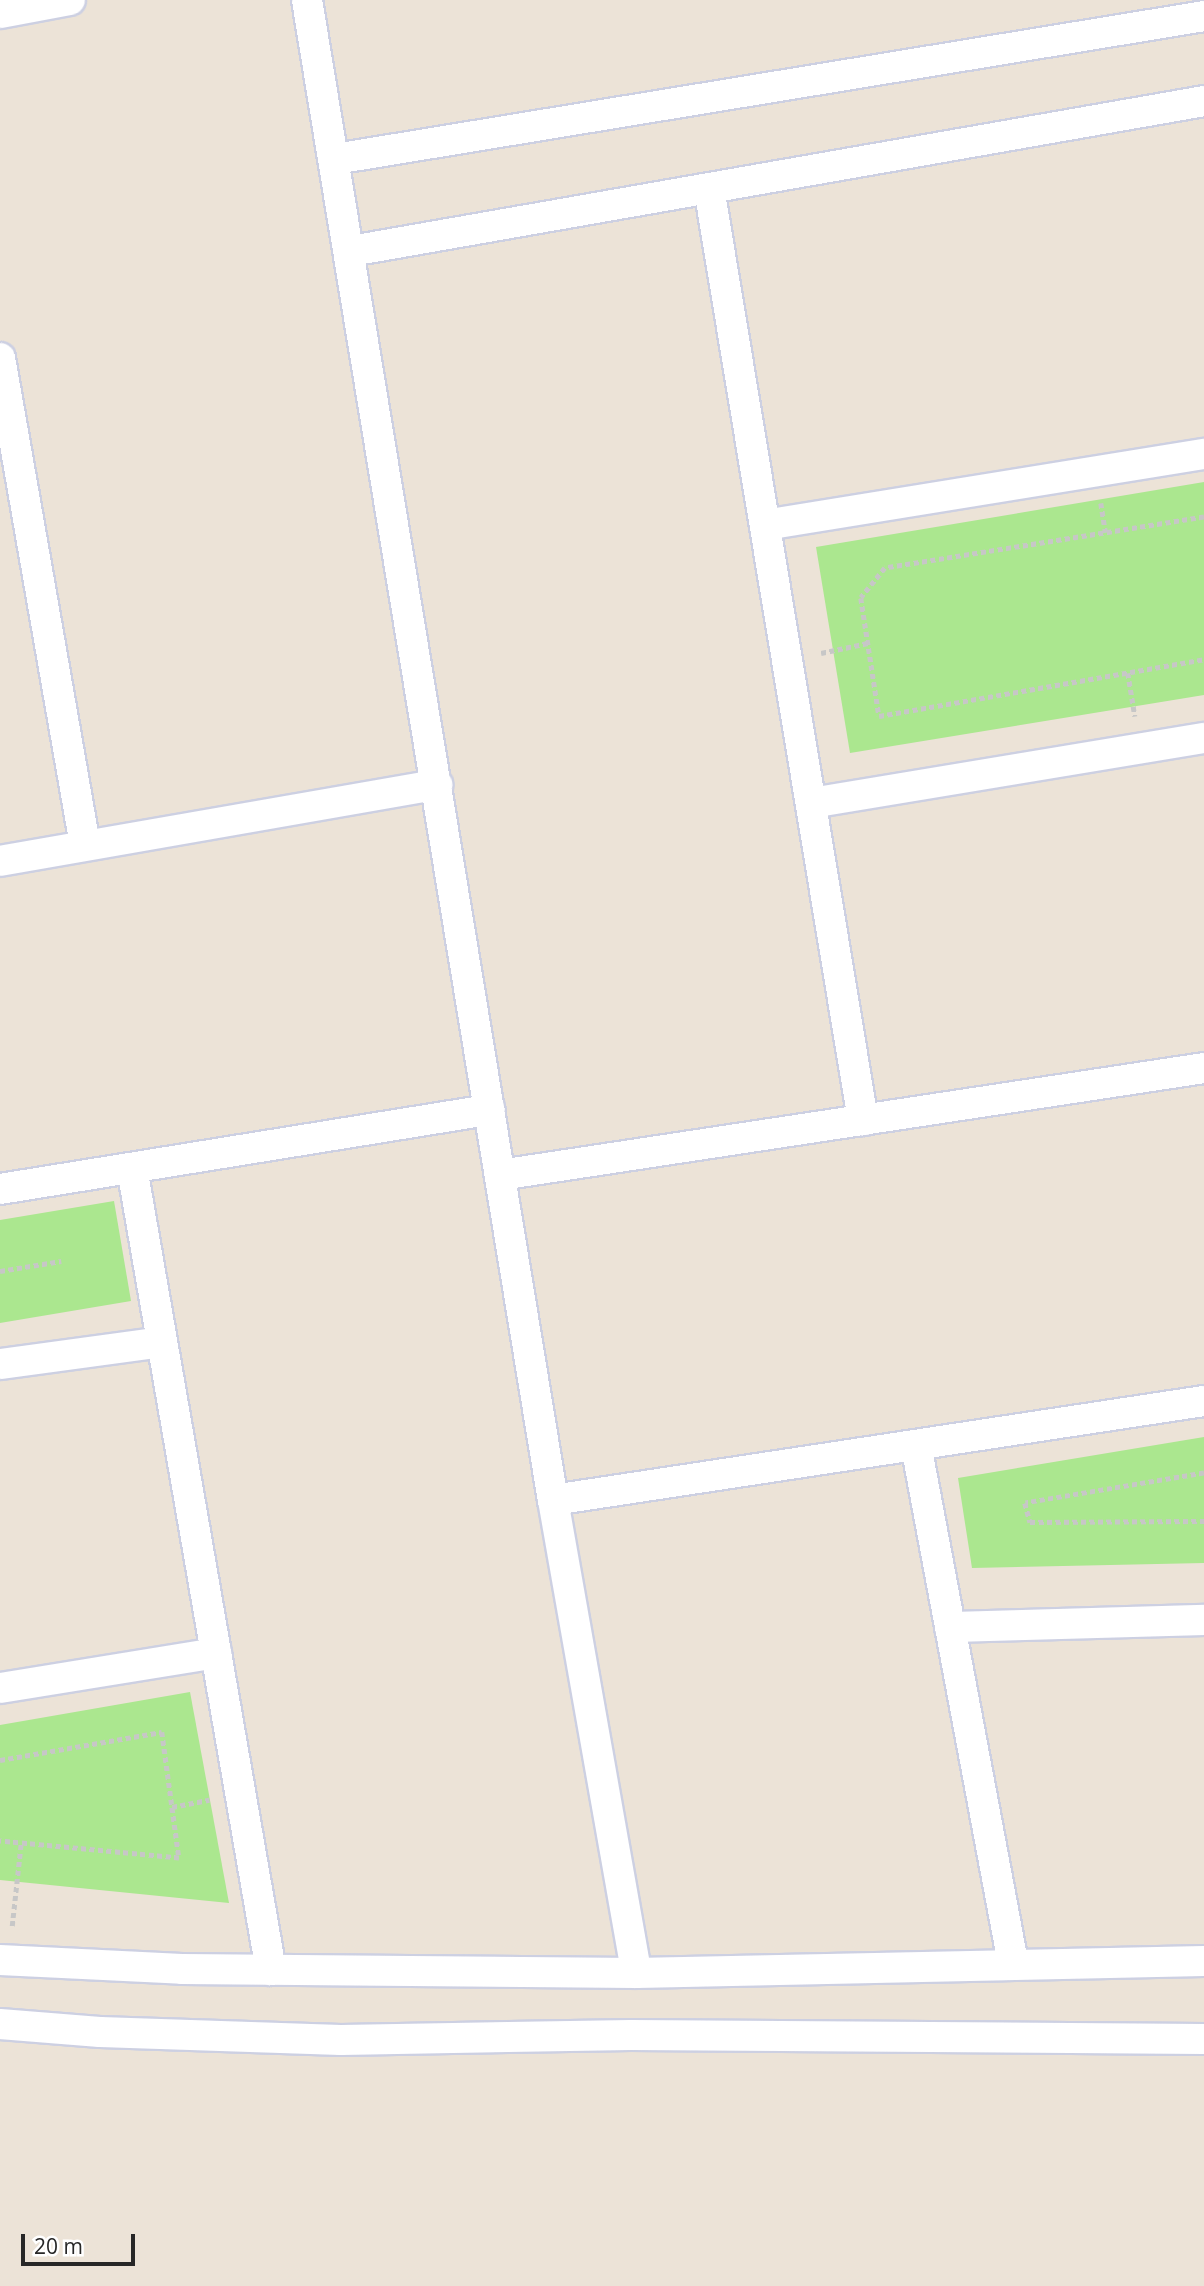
<!DOCTYPE html>
<html>
<head>
<meta charset="utf-8">
<style>
  body { margin:0 }
  #map { position:relative; width:1204px; height:2286px; overflow:hidden; background:#ece3d7; font-family:"Open Sans",sans-serif }
  div>[style] { position:absolute }
  .green>* { inset:0; background:#abe78f }
  .path>* { height:4.5px; margin-top:-2.25px; transform-origin:0; background:repeating-linear-gradient(90deg,#c7c7c7 0 5px,transparent 0 8.5px) }
  .roads { filter:drop-shadow(2px 0 #cdd0e2) drop-shadow(-2px 0 #cdd0e2) drop-shadow(0 2px #cdd0e2) drop-shadow(0 -2px #cdd0e2) }
  .street>* { height:30px; margin:-15px; padding:0 15px; transform-origin:15px; border-radius:15px; background:#fff }
  span { translate:-50% -50%; white-space:nowrap; text-align:center; line-height:1.15; -webkit-text-stroke:5px #fff; paint-order:stroke }
  .scale { position:absolute; left:21px; top:2234px; width:114px; height:32px; box-sizing:border-box; border:4px solid #272727; border-top:0; padding-left:9px; font-size:21px; line-height:24px; white-space:nowrap; color:#272727; -webkit-text-stroke:5px #fff; paint-order:stroke }
</style>
</head>
<body>
<div id="map">
  <div class="green">
    <div style="clip-path:polygon(1204px 482px,1204px 695px,850px 753px,816px 547px)"></div>
    <div style="clip-path:polygon(114px 1201px,131px 1301px,0 1323px,0 1220px)"></div>
    <div style="clip-path:polygon(1204px 1437px,1204px 1563px,972px 1568px,958px 1478px)"></div>
    <div style="clip-path:polygon(190px 1692px,229px 1903px,0 1880px,0 1725px)"></div>
  </div>
  <div class="path">
    <div style="left:1101px;top:503px;width:30px;rotate:81deg"></div>
    <div style="left:1204px;top:517px;width:323px;rotate:170.9deg"></div>
    <div style="left:885px;top:568px;width:38px;rotate:129deg"></div>
    <div style="left:861px;top:598px;width:119px;rotate:81.3deg"></div>
    <div style="left:879px;top:716px;width:330px;rotate:-9.9deg"></div>
    <div style="left:821px;top:653px;width:48px;rotate:-12deg"></div>
    <div style="left:1128px;top:673px;width:44px;rotate:80.8deg"></div>
    <div style="left:0;top:1271px;width:62px;rotate:-9.3deg"></div>
    <div style="left:1204px;top:1473px;width:181px;rotate:170.5deg"></div>
    <div style="left:1025px;top:1503px;width:20px;rotate:75deg"></div>
    <div style="left:1030px;top:1522px;width:174px;rotate:-0.3deg"></div>
    <div style="left:0;top:1760px;width:164px;rotate:-9.8deg"></div>
    <div style="left:162px;top:1732px;width:127px;rotate:82.3deg"></div>
    <div style="left:179px;top:1858px;width:180px;rotate:-174.6deg"></div>
    <div style="left:172px;top:1807px;width:38px;rotate:-11deg"></div>
    <div style="left:12px;top:1926px;width:83px;rotate:-83.8deg"></div>
  </div>
  <div class="roads">
    <div class="street">
      <div style="left:307px;top:0;width:1520px;rotate:80.69deg"></div>
      <div style="left:553px;top:1500px;width:480px;rotate:80deg"></div>
      <div style="left:0;top:13px;width:71px;rotate:-10.5deg"></div>
      <div style="left:335px;top:159px;width:881px;rotate:-9.34deg"></div>
      <div style="left:709px;top:188px;width:945px;rotate:80.62deg"></div>
      <div style="left:351px;top:251px;width:866px;rotate:-9.97deg"></div>
      <div style="left:0;top:358px;width:495px;rotate:80.1deg"></div>
      <div style="left:765px;top:525px;width:445px;rotate:-9.2deg"></div>
      <div style="left:811px;top:803px;width:398px;rotate:-9.4deg"></div>
      <div style="left:0;top:861px;width:444px;rotate:-9.9deg"></div>
      <div style="left:132px;top:1168px;width:814px;rotate:80.17deg"></div>
      <div style="left:500px;top:1175px;width:712px;rotate:-8.64deg"></div>
      <div style="left:0;top:1189px;width:496px;rotate:-9.2deg"></div>
      <div style="left:0;top:1364px;width:163px;rotate:-7.7deg"></div>
      <div style="left:916px;top:1445px;width:527px;rotate:79.39deg"></div>
      <div style="left:553px;top:1500px;width:658px;rotate:-8.65deg"></div>
      <div style="left:950px;top:1627px;width:254px;rotate:-1.6deg"></div>
      <div style="left:0;top:1688px;width:219px;rotate:-9.2deg"></div>
      <div style="left:0;top:1960px;width:182px;rotate:2.8deg"></div>
      <div style="left:182px;top:1969px;width:454px;rotate:0.5deg"></div>
      <div style="left:636px;top:1973px;width:568px;rotate:-1.21deg"></div>
      <div style="left:0;top:2024px;width:100px;rotate:4.6deg"></div>
      <div style="left:100px;top:2032px;width:241px;rotate:1.9deg"></div>
      <div style="left:341px;top:2040px;width:290px;rotate:-1deg"></div>
      <div style="left:631px;top:2035px;width:573px;rotate:0.4deg"></div>
    </div>
  </div>
  <div class="scale">20 m</div>
</div>
</body>
</html>
